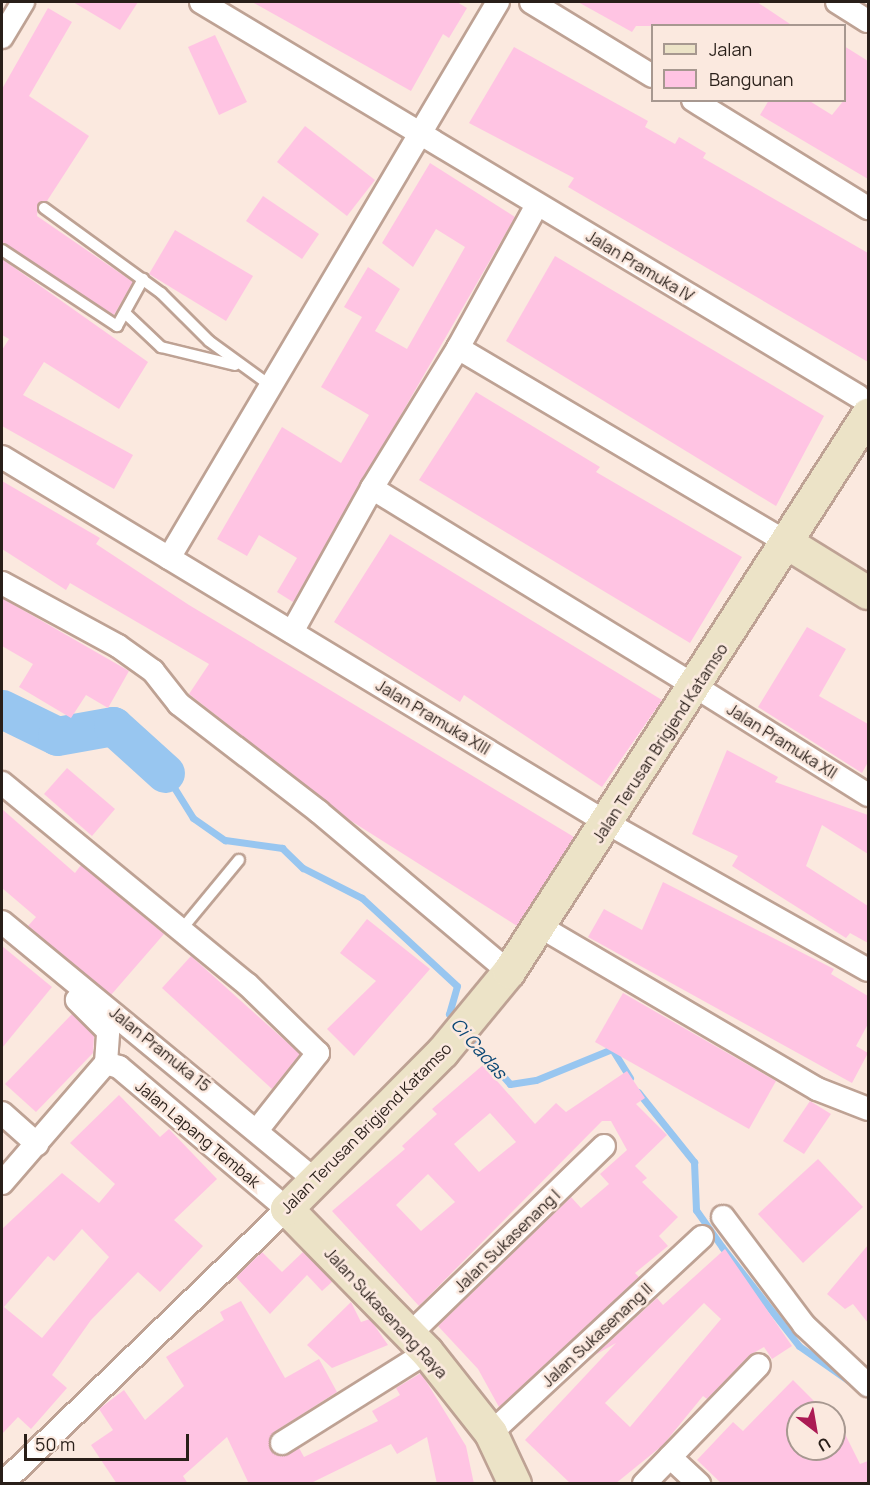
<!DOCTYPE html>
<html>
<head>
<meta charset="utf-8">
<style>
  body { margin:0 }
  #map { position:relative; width:870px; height:1485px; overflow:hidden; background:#fbe9df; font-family:Manrope,sans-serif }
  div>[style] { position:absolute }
  .stream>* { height:7px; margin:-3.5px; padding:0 3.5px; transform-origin:3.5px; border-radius:3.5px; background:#98c6f0 }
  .river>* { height:39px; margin:-19.5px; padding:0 19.5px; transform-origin:19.5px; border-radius:19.5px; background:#98c6f0 }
  .building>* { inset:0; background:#ffc4e3 }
  .roads { filter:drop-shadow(2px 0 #bea294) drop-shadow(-2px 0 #bea294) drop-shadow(0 2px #bea294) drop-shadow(0 -2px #bea294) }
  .lane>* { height:10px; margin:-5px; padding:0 5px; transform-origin:5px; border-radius:5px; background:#fff }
  .street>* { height:22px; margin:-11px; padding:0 11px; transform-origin:11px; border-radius:11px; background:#fff }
  .secondary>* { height:32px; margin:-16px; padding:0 16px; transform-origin:16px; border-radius:16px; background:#ece3c7 }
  span { translate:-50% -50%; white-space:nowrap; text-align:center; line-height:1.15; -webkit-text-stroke:5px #fbe9df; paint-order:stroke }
  .street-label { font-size:16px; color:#291f19 }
  .water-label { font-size:18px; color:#0b4875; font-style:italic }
  .frame { position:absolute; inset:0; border:3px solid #291f19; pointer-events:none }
  .legend { position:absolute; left:651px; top:24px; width:195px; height:78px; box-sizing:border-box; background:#fbe9df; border:2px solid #a79890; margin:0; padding:8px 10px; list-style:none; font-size:18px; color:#291f19 }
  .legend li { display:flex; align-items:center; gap:12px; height:30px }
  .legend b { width:30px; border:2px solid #a79890 }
  .north { position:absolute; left:786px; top:1401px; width:60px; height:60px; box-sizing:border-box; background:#fbe9df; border:2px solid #a79890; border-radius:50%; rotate:149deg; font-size:16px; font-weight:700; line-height:24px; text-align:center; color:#291f19 }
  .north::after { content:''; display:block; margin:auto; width:21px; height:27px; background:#ab1b54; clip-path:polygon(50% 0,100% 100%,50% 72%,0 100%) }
  .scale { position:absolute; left:24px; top:1434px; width:165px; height:27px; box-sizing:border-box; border:3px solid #291f19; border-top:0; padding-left:8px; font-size:18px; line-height:21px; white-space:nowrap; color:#291f19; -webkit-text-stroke:4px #fbe9df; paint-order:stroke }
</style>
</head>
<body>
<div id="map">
  <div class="stream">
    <div style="left:165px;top:773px;width:53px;rotate:58.1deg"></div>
    <div style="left:193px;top:818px;width:39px;rotate:35deg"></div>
    <div style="left:225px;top:840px;width:58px;rotate:8deg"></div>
    <div style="left:282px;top:848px;width:29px;rotate:44deg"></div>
    <div style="left:303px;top:868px;width:66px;rotate:27deg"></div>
    <div style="left:362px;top:898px;width:129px;rotate:42.8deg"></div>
    <div style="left:457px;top:986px;width:29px;rotate:106deg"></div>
    <div style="left:449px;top:1014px;width:13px;rotate:51deg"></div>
    <div style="left:467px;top:1035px;width:65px;rotate:48.7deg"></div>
    <div style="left:510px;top:1084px;width:26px;rotate:-9deg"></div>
    <div style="left:536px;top:1080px;width:82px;rotate:-22.2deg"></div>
    <div style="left:612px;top:1049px;width:34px;rotate:58deg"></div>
    <div style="left:638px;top:1092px;width:90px;rotate:51.3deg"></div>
    <div style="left:694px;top:1162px;width:48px;rotate:87.6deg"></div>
    <div style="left:696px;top:1210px;width:45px;rotate:54.9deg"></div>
    <div style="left:722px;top:1247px;width:125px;rotate:52.1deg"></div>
    <div style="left:799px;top:1346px;width:61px;rotate:35deg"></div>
  </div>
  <div class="river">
    <div style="left:2px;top:709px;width:61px;rotate:26.1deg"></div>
    <div style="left:57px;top:736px;width:57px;rotate:-10.1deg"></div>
    <div style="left:113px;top:726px;width:70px;rotate:42.1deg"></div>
  </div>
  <div class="building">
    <div style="clip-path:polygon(73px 2px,138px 2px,120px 30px)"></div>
    <div style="clip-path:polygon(252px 2px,457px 2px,467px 8px,449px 38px,443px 34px,411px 91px)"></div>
    <div style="clip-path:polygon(578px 2px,757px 2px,793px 26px,636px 26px,632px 32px)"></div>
    <div style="clip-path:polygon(48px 8px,72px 22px,29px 96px,89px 136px,47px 201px,38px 204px,37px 216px,133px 282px,114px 315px,2px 243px,2px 89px)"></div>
    <div style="clip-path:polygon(215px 35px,247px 102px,219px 115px,188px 47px)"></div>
    <div style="clip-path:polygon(844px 46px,868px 61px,868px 179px,760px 115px,769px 100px,808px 100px,832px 115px,844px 100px)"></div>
    <div style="clip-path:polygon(514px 47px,648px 121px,645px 127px,675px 144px,679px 137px,706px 153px,703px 158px,868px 253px,868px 362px,568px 187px,574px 178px,469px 123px)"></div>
    <div style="clip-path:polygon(305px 126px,375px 180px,347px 216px,277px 162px)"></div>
    <div style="clip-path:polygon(430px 163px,515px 217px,293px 602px,277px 592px,297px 558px,259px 535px,247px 556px,217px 539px,282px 427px,341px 463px,369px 415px,321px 387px,362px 317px,344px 307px,368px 267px,400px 289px,375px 331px,407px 349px,465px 247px,436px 229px,413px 267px,382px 243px)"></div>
    <div style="clip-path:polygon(263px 196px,319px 234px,302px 259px,246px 221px)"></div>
    <div style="clip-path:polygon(175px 230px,253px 276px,226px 321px,149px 274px)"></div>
    <div style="clip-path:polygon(555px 256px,824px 416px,776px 506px,506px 341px)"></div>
    <div style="clip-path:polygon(2px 259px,148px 362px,119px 409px,44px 362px,23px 395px,133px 455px,114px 489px,2px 426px,2px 350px,9px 339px,2px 335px)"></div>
    <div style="clip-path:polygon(476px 392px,600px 467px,596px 472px,742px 557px,690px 643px,419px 480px)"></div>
    <div style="clip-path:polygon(2px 481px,100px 538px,96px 544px,189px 605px,574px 837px,517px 926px,348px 819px,189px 694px,209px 664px,70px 583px,66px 590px,2px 549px)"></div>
    <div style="clip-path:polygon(390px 534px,662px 700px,602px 787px,464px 695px,460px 702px,334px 622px)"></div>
    <div style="clip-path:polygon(2px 598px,129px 671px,108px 708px,86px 695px,71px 718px,19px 687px,33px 664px,2px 646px)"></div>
    <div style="clip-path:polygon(807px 627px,846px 649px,819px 696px,868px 724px,868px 762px,862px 773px,758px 707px)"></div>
    <div style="clip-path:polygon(727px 750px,778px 777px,775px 782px,868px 815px,868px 854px,822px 825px,806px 866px,868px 906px,868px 943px,850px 933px,846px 938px,732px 866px,738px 856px,692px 834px)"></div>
    <div style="clip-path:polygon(67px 768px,115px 809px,92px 836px,44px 794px)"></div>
    <div style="clip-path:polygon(2px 809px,75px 873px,81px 865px,164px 934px,111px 995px,28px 926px,36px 917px,2px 888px)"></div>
    <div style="clip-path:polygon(663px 882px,834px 969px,831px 974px,868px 996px,868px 1024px,856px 1046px,868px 1053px,852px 1083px,588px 937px,604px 909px,642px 930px)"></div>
    <div style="clip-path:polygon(367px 919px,430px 969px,354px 1056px,327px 1029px,376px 981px,340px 953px)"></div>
    <div style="clip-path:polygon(2px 946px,52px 987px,2px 1048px)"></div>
    <div style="clip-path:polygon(191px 956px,300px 1054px,272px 1089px,162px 988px)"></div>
    <div style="clip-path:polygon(623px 993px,776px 1081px,749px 1129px,595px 1042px)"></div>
    <div style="clip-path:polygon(72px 1014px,94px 1036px,93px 1053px,36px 1112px,5px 1084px)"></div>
    <div style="clip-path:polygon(evenodd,483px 1065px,535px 1124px,556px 1103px,566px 1112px,627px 1071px,645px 1098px,636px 1104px,667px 1135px,635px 1166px,647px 1178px,642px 1182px,678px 1217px,659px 1236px,668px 1246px,635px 1273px,639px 1277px,499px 1407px,478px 1369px,438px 1326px,571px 1197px,581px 1208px,609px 1184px,600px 1174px,627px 1150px,611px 1121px,602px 1121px,419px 1306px,332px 1211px,405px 1149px,402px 1146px,437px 1114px,432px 1109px,483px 1065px,490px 1113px,516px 1142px,479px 1172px,454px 1144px,490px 1113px,483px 1065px,428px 1174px,455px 1202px,421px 1231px,396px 1205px,428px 1174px)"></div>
    <div style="clip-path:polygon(evenodd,119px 1095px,160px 1137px,169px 1129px,217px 1179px,174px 1220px,203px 1246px,160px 1292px,138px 1272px,91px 1320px,52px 1375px,67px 1388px,31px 1429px,18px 1417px,2px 1434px,2px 1229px,62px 1173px,99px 1203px,115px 1184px,70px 1143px,119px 1095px,82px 1229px,109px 1257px,42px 1338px,4px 1307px,48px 1256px,54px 1261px,82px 1229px)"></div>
    <div style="clip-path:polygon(810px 1101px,831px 1114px,804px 1154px,783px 1141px)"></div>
    <div style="clip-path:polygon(818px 1159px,863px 1207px,803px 1263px,758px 1214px)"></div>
    <div style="clip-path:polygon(868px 1245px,868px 1323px,853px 1304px,845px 1309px,827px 1294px)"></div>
    <div style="clip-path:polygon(evenodd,725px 1249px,792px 1346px,772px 1359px,764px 1347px,750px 1355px,707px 1399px,703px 1396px,663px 1445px,615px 1484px,571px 1484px,525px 1440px,616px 1343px,595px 1355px,657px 1298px,663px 1305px,725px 1249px,704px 1303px,721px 1319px,630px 1427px,605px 1403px,704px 1303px)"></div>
    <div style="clip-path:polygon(262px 1252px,282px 1272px,303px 1252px,333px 1281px,322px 1291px,307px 1275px,270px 1314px,236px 1277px)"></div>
    <div style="clip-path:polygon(241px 1301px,285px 1378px,319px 1359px,337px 1392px,274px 1432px,269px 1443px,275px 1455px,299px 1448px,304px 1457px,378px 1421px,372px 1411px,400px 1395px,396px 1388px,421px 1373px,466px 1446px,474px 1484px,437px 1484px,427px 1437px,397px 1454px,391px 1444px,309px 1484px,249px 1484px,227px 1437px,183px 1476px,188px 1484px,117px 1484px,91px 1445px,113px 1430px,99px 1409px,124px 1390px,145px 1420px,184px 1386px,166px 1357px,224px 1320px,220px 1312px)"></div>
    <div style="clip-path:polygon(351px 1302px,361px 1322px,370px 1319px,388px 1345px,332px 1368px,307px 1345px)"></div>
    <div style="clip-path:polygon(793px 1380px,826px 1413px,798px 1413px,798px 1449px,834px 1449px,834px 1412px,860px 1464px,868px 1461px,868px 1484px,722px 1484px,697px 1460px,733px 1422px,743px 1431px)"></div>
  </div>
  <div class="roads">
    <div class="lane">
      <div style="left:44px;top:208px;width:145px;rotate:36deg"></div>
      <div style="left:161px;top:293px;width:68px;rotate:45deg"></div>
      <div style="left:209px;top:341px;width:77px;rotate:36deg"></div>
      <div style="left:2px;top:250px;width:138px;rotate:33.5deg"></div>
      <div style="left:117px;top:326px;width:54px;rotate:-61deg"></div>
      <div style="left:125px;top:313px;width:50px;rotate:43.4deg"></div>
      <div style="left:161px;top:347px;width:76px;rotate:13.7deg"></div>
      <div style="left:181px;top:930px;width:91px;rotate:-50.4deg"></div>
    </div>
    <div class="street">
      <div style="left:201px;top:2px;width:766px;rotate:30.95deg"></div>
      <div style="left:531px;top:2px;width:142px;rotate:31.4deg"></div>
      <div style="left:837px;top:2px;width:36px;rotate:32deg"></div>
      <div style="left:2px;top:37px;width:41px;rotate:-59deg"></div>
      <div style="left:693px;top:100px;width:206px;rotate:31.7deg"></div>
      <div style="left:458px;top:348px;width:163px;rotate:-61.1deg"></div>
      <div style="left:2px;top:457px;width:709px;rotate:31.16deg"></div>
      <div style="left:609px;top:824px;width:297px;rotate:29.4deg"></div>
      <div style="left:169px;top:558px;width:646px;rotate:-59.39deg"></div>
      <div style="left:2px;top:583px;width:132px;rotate:28.5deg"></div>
      <div style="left:118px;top:646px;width:43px;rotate:35.5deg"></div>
      <div style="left:153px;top:671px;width:42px;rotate:51.8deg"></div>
      <div style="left:179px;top:704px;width:177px;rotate:37.6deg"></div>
      <div style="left:319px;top:812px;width:248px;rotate:40.1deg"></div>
      <div style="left:292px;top:632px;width:165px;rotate:-60.9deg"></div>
      <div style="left:690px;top:683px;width:373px;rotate:-148.5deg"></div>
      <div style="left:372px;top:488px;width:164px;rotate:-58.4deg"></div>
      <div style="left:458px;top:348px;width:385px;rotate:30.6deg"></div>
      <div style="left:696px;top:687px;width:203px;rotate:32.1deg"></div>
      <div style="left:2px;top:783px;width:317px;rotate:39.4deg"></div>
      <div style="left:247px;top:984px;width:99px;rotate:44.2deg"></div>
      <div style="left:318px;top:1053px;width:97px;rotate:128.3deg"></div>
      <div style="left:2px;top:922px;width:404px;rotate:39.5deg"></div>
      <div style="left:541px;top:927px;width:320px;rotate:30.4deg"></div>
      <div style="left:817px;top:1089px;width:55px;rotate:21.4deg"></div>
      <div style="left:2px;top:1113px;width:47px;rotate:41.5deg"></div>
      <div style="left:2px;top:1183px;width:159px;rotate:-49.1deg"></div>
      <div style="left:106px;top:1063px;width:32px;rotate:-86deg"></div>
      <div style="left:108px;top:1031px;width:44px;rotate:-135deg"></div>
      <div style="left:723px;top:1217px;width:135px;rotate:53.1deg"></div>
      <div style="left:804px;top:1325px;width:88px;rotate:43.2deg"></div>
      <div style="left:410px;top:1334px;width:270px;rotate:-44.1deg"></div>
      <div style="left:491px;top:1433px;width:288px;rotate:-42.9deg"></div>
      <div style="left:282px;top:1443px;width:171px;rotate:-32.1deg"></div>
      <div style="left:670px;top:1457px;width:40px;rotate:43deg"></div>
      <div style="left:2px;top:1484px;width:396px;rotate:-44deg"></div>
      <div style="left:287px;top:1209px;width:220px;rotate:-139.8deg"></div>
      <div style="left:119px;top:1067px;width:14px;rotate:-163deg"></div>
      <div style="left:644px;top:1484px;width:165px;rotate:-46deg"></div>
    </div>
    <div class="secondary">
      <div style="left:789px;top:544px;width:93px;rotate:31.8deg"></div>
      <div style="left:515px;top:1484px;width:56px;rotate:-115.2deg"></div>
      <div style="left:491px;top:1433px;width:103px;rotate:-128.3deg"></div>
      <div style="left:427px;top:1352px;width:200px;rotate:-134.4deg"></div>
      <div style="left:287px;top:1209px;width:221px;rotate:-45.2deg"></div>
      <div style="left:443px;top:1052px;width:104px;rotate:-50.5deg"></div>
      <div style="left:509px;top:972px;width:663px;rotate:-57.2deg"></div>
    </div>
  </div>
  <div class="street-label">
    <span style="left:640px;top:266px;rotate:31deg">Jalan Pramuka IV</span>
    <span style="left:433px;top:717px;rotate:31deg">Jalan Pramuka XIII</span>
    <span style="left:782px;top:741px;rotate:32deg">Jalan Pramuka XII</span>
    <span style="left:660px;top:743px;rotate:-57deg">Jalan Terusan Brigjend Katamso</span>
    <span style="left:160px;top:1049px;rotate:39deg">Jalan Pramuka 15</span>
    <span style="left:366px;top:1128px;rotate:-45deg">Jalan Terusan Brigjend Katamso</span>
    <span style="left:198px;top:1134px;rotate:40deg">Jalan Lapang Tembak</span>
    <span style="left:507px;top:1241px;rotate:-44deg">Jalan Sukasenang I</span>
    <span style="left:386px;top:1313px;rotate:47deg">Jalan Sukasenang Raya</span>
    <span style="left:597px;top:1335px;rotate:-43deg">Jalan Sukasenang II</span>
  </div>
  <div class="water-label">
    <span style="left:479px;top:1048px;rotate:49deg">Ci Cadas</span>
  </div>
  <div class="frame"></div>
  <ul class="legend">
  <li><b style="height:8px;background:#ece3c7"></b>Jalan</li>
  <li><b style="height:16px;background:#ffc4e3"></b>Bangunan</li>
  </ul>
  <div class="north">U</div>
  <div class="scale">50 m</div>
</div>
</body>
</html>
